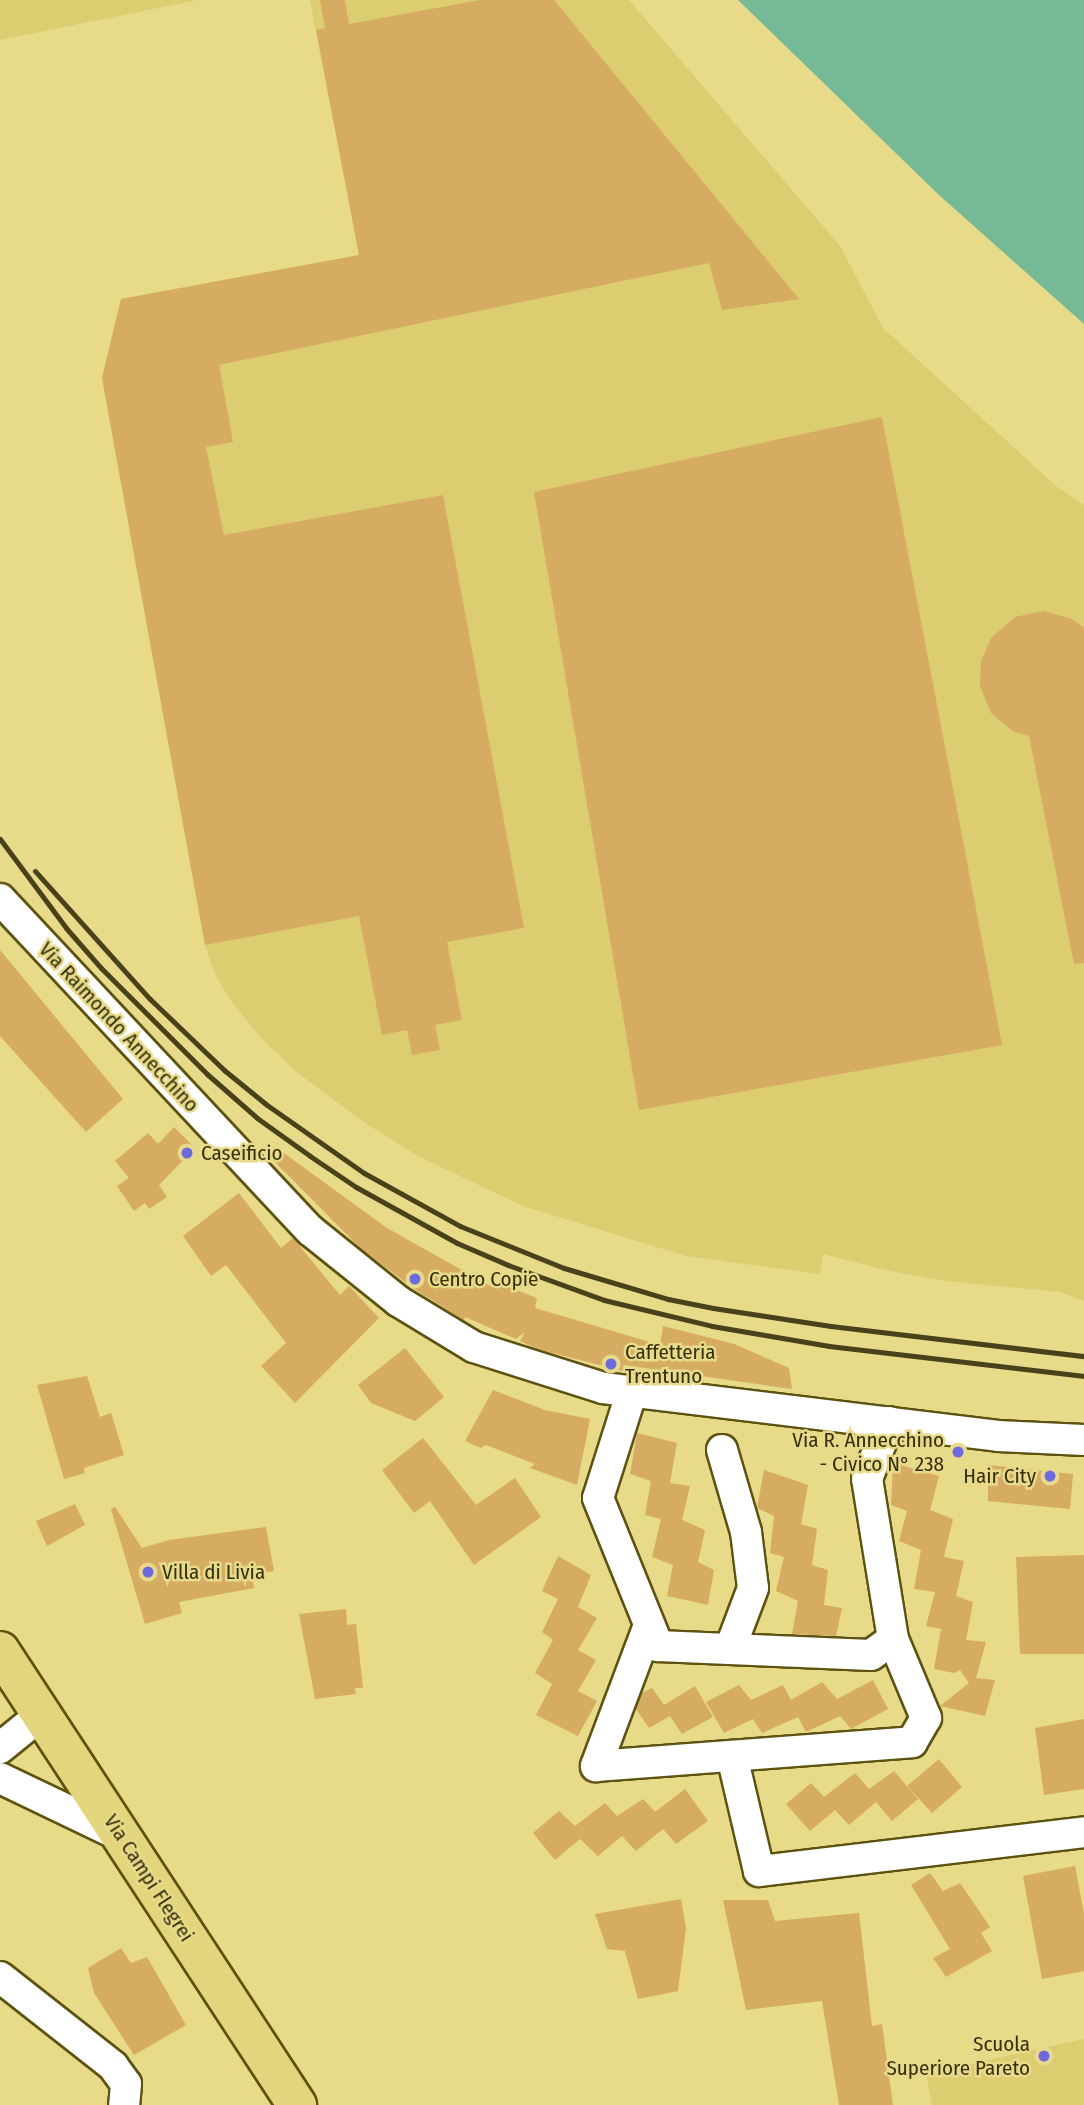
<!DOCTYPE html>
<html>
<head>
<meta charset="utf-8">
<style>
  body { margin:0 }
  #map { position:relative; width:1084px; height:2105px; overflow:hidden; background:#e7da88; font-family:"Fira Sans Condensed",sans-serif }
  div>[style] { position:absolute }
  .built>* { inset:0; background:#dccd71 }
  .water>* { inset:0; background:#76b996 }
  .building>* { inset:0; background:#d6ac62 }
  .roads { filter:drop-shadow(2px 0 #5d5310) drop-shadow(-2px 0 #5d5310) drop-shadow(0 2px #5d5310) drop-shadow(0 -2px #5d5310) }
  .minor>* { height:30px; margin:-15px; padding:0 15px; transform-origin:15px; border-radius:15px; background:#fff }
  .major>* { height:38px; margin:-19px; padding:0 19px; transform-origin:19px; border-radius:19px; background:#e2d57c }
  .rail>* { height:5px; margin:-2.5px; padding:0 2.5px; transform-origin:2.5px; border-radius:2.5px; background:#48421a }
  .dots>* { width:19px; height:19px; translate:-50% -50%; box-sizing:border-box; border:4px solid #e7da88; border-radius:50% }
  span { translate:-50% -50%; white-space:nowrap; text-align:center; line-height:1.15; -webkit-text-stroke:5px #e7da88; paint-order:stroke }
  .street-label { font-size:21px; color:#35300d }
  .poi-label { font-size:21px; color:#35300d }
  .left { translate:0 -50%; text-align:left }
  .right { translate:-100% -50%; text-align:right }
</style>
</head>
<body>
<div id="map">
  <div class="built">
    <div style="clip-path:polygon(0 0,197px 0,0 40px)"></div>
    <div style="clip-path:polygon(310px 0,629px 0,840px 246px,883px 328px,1056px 486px,1084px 505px,1084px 1301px,1060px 1292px,946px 1281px,890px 1271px,823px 1254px,820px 1274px,686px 1256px,523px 1206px,420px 1157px,365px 1123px,299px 1074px,261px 1038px,231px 1001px,215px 974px,205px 945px,102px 378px,121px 299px,359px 255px)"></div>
    <div style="clip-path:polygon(1084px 2039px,1084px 2105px,932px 2105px,926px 2074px)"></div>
  </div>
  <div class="water">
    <div style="clip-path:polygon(738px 0,1084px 0,1084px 324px,939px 195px)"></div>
  </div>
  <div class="building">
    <div style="clip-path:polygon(320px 0,345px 0,349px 24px,480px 0,554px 0,799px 299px,722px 310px,709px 263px,219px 365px,233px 442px,206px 447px,224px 535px,443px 495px,524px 928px,447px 942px,462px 1020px,435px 1025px,440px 1050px,412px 1055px,407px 1030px,382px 1035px,359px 916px,205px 945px,102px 378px,121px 299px,359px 255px,316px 30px,325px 28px)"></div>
    <div style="clip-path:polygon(882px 417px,1002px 1045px,639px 1110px,534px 492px)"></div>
    <div style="clip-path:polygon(1044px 611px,1072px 619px,1084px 628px,1084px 963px,1074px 964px,1029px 736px,1014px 732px,991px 713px,980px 686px,981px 661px,991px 638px,1015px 617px)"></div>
    <div style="clip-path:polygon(0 950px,123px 1099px,86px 1132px,0 1036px)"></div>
    <div style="clip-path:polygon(174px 1127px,195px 1148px,159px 1185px,167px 1197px,149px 1209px,145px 1203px,134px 1211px,117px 1186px,129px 1178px,115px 1161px,148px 1133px,158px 1144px)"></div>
    <div style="clip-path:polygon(281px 1151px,387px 1228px,494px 1288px,496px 1282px,537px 1298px,535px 1308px,660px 1345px,663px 1326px,734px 1344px,789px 1368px,792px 1389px,624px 1365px,623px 1371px,537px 1349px,520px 1341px,525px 1332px,516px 1339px,465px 1317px,464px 1320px,416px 1290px,361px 1249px,273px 1160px)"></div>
    <div style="clip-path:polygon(239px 1193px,281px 1248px,293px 1238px,340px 1295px,349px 1286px,379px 1318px,295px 1403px,261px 1366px,286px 1343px,226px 1265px,211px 1276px,183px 1236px)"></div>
    <div style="clip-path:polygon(405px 1348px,444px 1397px,415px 1421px,371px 1403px,358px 1385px)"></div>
    <div style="clip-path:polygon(87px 1376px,100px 1417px,111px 1413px,124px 1455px,84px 1468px,85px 1473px,64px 1479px,37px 1385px)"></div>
    <div style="clip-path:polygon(493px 1390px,545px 1410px,590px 1419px,577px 1485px,530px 1468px,535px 1464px,486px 1445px,481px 1448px,465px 1441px)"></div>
    <div style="clip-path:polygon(637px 1433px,677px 1443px,670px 1483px,690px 1486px,682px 1520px,705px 1530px,698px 1562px,714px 1570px,708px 1605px,667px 1596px,673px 1565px,652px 1557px,661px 1519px,645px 1515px,651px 1481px,630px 1474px)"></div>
    <div style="clip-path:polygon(423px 1438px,476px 1505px,515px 1478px,541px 1517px,474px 1565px,430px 1501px,414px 1513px,382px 1470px)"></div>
    <div style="clip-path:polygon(893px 1463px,939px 1476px,930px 1510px,953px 1519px,944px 1557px,964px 1561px,956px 1596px,973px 1602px,966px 1640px,986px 1642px,976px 1678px,995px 1680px,985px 1716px,940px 1706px,969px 1683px,960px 1670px,954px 1673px,934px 1669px,941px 1629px,926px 1626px,935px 1592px,914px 1589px,921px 1550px,899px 1541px,907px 1511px,891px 1505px)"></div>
    <div style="clip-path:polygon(988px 1465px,1073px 1474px,1070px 1509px,988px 1501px)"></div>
    <div style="clip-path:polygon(764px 1470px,808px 1485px,801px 1524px,817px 1529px,812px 1565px,828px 1570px,824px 1605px,842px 1608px,836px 1636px,792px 1634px,798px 1601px,776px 1591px,784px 1557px,770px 1553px,774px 1516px,757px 1508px)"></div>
    <div style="clip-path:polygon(75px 1504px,85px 1525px,47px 1546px,36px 1521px)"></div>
    <div style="clip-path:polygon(115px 1507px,142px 1548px,169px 1540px,266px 1527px,274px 1571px,251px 1574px,254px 1588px,179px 1602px,182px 1613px,145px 1624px,111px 1509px)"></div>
    <div style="clip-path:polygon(1084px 1555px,1084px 1654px,1020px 1654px,1016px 1557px)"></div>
    <div style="clip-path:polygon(558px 1556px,591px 1575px,578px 1607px,597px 1618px,578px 1650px,596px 1660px,578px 1691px,597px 1701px,578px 1736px,536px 1715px,552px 1684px,535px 1673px,553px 1640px,542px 1632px,558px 1599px,542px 1591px)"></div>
    <div style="clip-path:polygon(346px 1609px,347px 1625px,356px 1624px,363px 1688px,355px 1688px,356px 1694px,315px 1699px,299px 1614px)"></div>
    <div style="clip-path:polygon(873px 1680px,888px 1709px,851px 1729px,840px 1716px,806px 1732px,798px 1717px,762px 1733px,753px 1719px,724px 1733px,706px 1702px,739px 1685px,751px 1700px,783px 1685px,791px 1700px,822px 1682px,837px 1699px)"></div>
    <div style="clip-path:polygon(695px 1686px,713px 1717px,682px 1734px,670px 1716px,649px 1728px,636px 1709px,642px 1693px,652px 1688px,664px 1705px)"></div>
    <div style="clip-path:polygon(1084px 1719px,1084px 1789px,1044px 1795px,1035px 1728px)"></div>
    <div style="clip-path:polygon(939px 1759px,962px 1787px,932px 1813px,907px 1786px)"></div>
    <div style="clip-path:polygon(894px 1771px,918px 1799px,892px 1821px,876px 1802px,849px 1825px,835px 1810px,810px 1831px,786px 1804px,811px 1783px,824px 1797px,855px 1773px,869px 1789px)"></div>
    <div style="clip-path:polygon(685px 1789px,708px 1821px,676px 1844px,663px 1829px,636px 1851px,622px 1836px,598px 1856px,580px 1839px,555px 1860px,533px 1833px,559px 1811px,575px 1826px,605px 1803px,617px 1816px,643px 1799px,655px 1812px)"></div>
    <div style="clip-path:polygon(1075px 1866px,1084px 1914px,1084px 1971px,1042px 1979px,1023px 1876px)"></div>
    <div style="clip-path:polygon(930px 1873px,943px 1891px,960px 1883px,990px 1927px,981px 1933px,992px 1951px,946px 1977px,933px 1958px,950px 1949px,911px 1885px)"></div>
    <div style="clip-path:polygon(681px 1899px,686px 1928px,678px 1991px,638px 1999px,625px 1951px,607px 1949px,595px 1914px)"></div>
    <div style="clip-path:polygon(723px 1900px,768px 1900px,775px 1921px,859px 1913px,872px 2026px,882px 2024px,893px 2105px,839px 2105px,822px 2001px,746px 2010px)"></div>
    <div style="clip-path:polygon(121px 1948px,131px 1963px,147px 1957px,186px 2025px,134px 2055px,94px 1993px,88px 1968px)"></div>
  </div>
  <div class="roads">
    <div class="minor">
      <div style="left:0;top:899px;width:455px;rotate:46.9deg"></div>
      <div style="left:311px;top:1231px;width:112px;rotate:38.8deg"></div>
      <div style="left:398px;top:1301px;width:89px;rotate:31.2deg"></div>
      <div style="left:474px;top:1347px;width:135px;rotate:17.6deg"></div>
      <div style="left:603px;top:1388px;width:398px;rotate:6.9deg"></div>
      <div style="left:998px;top:1436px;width:86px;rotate:2.7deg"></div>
      <div style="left:632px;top:1391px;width:112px;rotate:107.6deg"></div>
      <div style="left:598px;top:1498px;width:160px;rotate:67.9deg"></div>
      <div style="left:658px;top:1646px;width:213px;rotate:2.4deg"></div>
      <div style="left:871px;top:1655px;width:27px;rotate:-36deg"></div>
      <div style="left:893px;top:1639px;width:162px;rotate:-99.2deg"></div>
      <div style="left:867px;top:1479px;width:61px;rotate:-68.9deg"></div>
      <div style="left:722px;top:1450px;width:85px;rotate:73.7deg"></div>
      <div style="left:746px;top:1532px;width:56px;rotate:82.9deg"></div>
      <div style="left:753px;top:1588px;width:65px;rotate:110.7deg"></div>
      <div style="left:649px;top:1625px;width:151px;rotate:110.6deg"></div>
      <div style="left:596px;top:1766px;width:317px;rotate:-4.3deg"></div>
      <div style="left:912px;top:1742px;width:28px;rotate:-60deg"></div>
      <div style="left:926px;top:1718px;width:86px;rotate:-112.7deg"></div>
      <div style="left:0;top:1748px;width:54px;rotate:-39deg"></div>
      <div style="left:732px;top:1756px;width:118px;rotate:76.8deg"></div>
      <div style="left:759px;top:1871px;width:327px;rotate:-6.8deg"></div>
      <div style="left:0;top:1778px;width:134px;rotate:25.6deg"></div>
      <div style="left:0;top:1977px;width:144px;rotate:38.2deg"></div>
      <div style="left:113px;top:2066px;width:22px;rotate:54deg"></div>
      <div style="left:126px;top:2084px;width:21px;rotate:95deg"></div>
    </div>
    <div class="major">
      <div style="left:0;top:1651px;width:543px;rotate:56.81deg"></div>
    </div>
  </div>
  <div class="rail">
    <div style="left:0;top:839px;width:111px;rotate:53.4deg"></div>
    <div style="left:66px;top:928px;width:53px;rotate:48.8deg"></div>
    <div style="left:101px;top:968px;width:150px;rotate:45deg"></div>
    <div style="left:207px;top:1074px;width:67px;rotate:41.3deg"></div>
    <div style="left:257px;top:1118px;width:65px;rotate:35.6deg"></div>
    <div style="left:310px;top:1156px;width:55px;rotate:34deg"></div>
    <div style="left:356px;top:1187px;width:115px;rotate:29deg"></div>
    <div style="left:457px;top:1243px;width:56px;rotate:23.3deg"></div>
    <div style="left:508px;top:1265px;width:102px;rotate:20deg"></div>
    <div style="left:604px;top:1300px;width:111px;rotate:13.5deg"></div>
    <div style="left:712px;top:1326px;width:119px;rotate:9.7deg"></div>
    <div style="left:829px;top:1346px;width:257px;rotate:6.7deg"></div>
    <div style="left:35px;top:871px;width:172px;rotate:48.1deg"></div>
    <div style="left:150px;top:999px;width:103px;rotate:43.8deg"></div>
    <div style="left:224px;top:1070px;width:55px;rotate:39.1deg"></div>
    <div style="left:267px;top:1105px;width:118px;rotate:35deg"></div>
    <div style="left:364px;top:1173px;width:110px;rotate:28.9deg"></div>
    <div style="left:460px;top:1226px;width:112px;rotate:22deg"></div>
    <div style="left:564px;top:1268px;width:109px;rotate:16.6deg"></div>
    <div style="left:668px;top:1299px;width:46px;rotate:11.3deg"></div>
    <div style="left:713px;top:1308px;width:119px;rotate:8.7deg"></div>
    <div style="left:831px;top:1326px;width:255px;rotate:6.8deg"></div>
  </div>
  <div class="dots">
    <div style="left:187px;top:1153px;background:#6c69e3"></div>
    <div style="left:415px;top:1279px;background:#6c69e3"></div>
    <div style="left:611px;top:1364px;background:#6c69e3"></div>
    <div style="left:958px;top:1452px;background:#6c69e3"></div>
    <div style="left:1050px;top:1476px;background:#6c69e3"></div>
    <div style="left:148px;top:1572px;background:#6c69e3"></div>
    <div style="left:1044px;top:2056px;background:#6c69e3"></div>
  </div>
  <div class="street-label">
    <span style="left:119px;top:1027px;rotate:47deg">Via Raimondo Annecchino</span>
    <span style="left:149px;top:1878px;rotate:57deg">Via Campi Flegrei</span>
  </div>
  <div class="poi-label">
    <span class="left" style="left:201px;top:1153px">Caseificio</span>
    <span class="left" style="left:429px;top:1279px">Centro Copie</span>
    <span class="left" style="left:625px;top:1364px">Caffetteria<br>Trentuno</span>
    <span class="right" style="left:944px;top:1452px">Via R. Annecchino<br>- Civico N° 238</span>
    <span class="right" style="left:1036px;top:1476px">Hair City</span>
    <span class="left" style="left:162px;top:1572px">Villa di Livia</span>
    <span class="right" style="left:1030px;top:2056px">Scuola<br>Superiore Pareto</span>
  </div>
</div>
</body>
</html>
